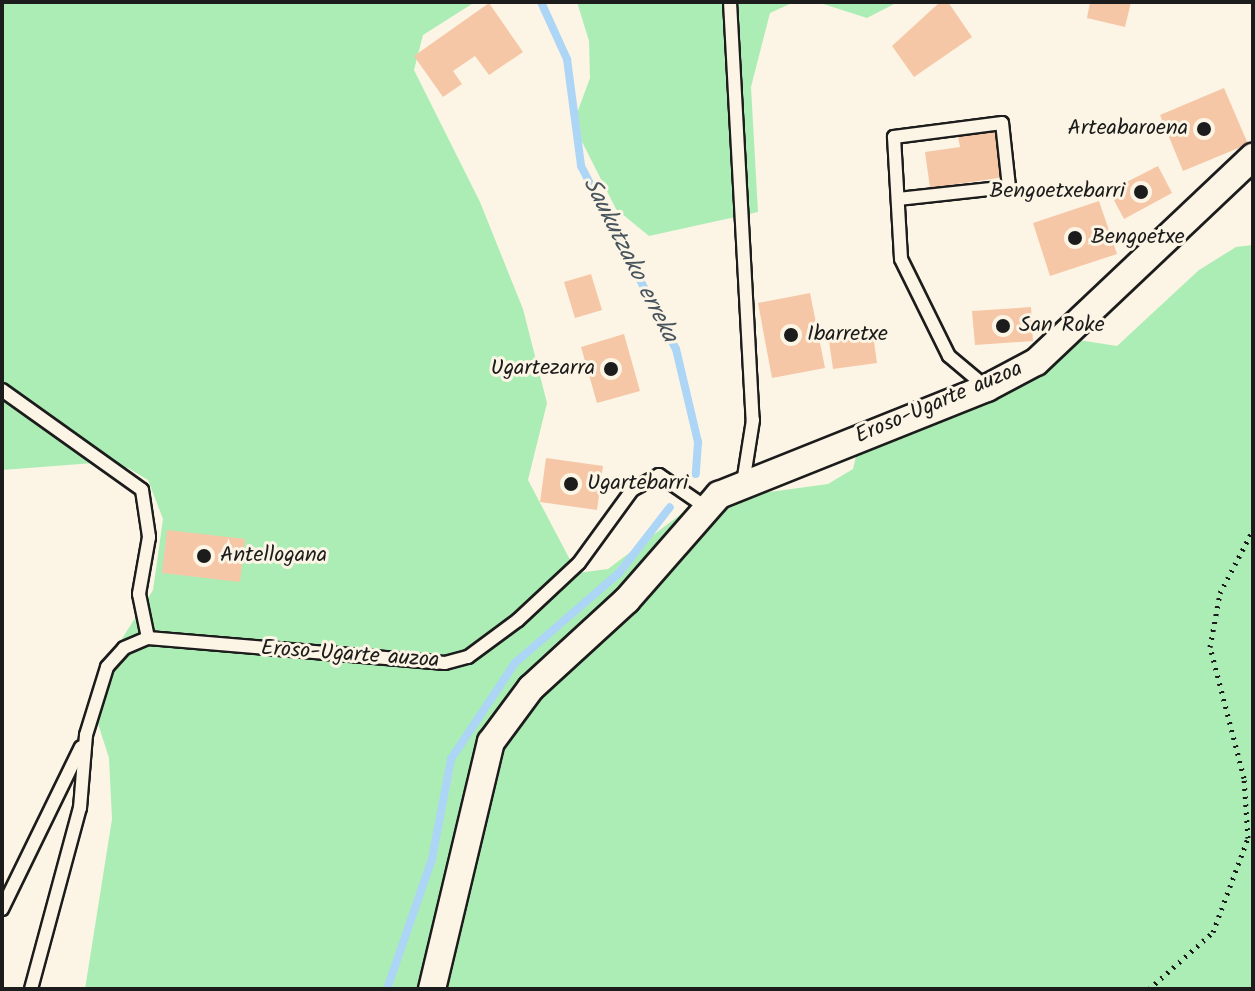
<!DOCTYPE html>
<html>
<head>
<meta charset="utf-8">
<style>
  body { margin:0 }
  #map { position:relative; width:1255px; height:991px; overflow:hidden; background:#fcf5e5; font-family:Kalam,sans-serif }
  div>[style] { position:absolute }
  .green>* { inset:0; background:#acedb6 }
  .stream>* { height:8px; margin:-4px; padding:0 4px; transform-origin:4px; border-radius:4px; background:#acd5f6 }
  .building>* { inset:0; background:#f6c7a6 }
  .path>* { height:5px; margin-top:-2.5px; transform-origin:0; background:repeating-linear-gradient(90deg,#1c1c1c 0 2px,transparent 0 8px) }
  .roads { filter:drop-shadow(2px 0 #1c1c1c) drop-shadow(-2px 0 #1c1c1c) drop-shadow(0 2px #1c1c1c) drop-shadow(0 -2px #1c1c1c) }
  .service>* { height:12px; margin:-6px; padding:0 6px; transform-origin:6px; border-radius:6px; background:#fcf5e5 }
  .minor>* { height:26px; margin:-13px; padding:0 13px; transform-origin:13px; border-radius:13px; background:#fcf5e5 }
  .dots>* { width:22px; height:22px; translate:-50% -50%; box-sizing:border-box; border:4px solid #fcf5e5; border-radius:50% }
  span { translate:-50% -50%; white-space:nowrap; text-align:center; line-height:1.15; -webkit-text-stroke:6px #fcf5e5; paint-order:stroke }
  .poi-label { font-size:22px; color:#1c1c1c }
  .right { translate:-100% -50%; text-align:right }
  .left { translate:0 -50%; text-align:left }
  .street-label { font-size:22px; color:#1c1c1c }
  .water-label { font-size:24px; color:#47545d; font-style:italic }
  .frame { position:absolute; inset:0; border:4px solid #1c1c1c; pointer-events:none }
</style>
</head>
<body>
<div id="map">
  <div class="green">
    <div style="clip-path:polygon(2px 2px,475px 2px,423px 35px,414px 70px,480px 202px,523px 309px,547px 403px,528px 480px,577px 573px,608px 569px,697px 502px,828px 484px,853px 469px,860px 440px,877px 425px,1015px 358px,1066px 338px,1117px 346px,1199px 270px,1236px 247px,1253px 245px,1253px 989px,85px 989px,112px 819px,109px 758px,91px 702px,102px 670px,153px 590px,163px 519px,148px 480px,128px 468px,94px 463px,2px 470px)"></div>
    <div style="clip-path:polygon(577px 2px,794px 2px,770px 13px,751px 87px,758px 212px,649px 236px,616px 209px,573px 124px,590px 78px,589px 41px)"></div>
    <div style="clip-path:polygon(817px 2px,898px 2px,867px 18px)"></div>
  </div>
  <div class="stream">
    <div style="left:541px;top:2px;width:63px;rotate:65.5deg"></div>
    <div style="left:567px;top:59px;width:108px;rotate:82.5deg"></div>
    <div style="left:581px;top:166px;width:206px;rotate:62.6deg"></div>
    <div style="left:676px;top:349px;width:96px;rotate:76.7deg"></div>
    <div style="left:698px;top:442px;width:32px;rotate:94deg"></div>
    <div style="left:387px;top:989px;width:138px;rotate:-70.9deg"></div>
    <div style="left:432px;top:859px;width:102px;rotate:-79.2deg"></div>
    <div style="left:451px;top:759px;width:115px;rotate:-56.3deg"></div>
    <div style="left:515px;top:663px;width:138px;rotate:-40.9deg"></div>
    <div style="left:619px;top:573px;width:83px;rotate:-52.3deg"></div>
  </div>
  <div class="building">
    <div style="clip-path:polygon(940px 2px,948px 2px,972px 37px,914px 77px,892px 46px)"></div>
    <div style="clip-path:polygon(1090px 2px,1131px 2px,1125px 27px,1087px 18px)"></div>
    <div style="clip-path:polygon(489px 3px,523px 52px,489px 75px,475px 56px,453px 71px,462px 84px,443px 97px,414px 56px)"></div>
    <div style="clip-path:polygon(1224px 88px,1248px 144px,1183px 171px,1160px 115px)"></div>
    <div style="clip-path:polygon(998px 125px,1005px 177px,930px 188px,925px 152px,960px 147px,957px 131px)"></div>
    <div style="clip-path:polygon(1158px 166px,1172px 193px,1124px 219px,1109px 191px)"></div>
    <div style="clip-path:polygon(1099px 201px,1117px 254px,1050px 276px,1033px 223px)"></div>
    <div style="clip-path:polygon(591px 274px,602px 310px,575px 318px,564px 282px)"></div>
    <div style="clip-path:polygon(810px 293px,825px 368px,772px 378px,758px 303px)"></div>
    <div style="clip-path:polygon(1031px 307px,1033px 341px,975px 345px,972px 311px)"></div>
    <div style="clip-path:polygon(872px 328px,877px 363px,833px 369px,828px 334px)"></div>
    <div style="clip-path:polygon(624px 334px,640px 391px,597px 403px,581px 347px)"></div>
    <div style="clip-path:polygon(546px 458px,603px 466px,597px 510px,540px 502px)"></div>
    <div style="clip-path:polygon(167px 530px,245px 539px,240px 582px,162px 573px)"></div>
  </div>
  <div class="path">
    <div style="left:1149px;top:989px;width:86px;rotate:-41.7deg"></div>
    <div style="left:1213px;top:932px;width:100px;rotate:-69.6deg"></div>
    <div style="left:1248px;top:838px;width:60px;rotate:-93.8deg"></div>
    <div style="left:1244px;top:778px;width:135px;rotate:-104.5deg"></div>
    <div style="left:1210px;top:647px;width:55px;rotate:-79.5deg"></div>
    <div style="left:1220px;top:593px;width:71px;rotate:-62.4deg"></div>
  </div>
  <div class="roads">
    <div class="service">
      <div style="left:730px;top:2px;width:419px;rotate:86.9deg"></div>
      <div style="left:753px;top:420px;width:64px;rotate:99deg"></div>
      <div style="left:898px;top:199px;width:112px;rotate:-6.2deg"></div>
      <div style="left:1009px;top:187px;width:64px;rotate:-96.2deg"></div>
      <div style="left:1002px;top:123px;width:109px;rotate:172.6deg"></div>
      <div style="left:894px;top:137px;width:122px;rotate:86.7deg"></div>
      <div style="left:901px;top:259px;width:108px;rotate:63.7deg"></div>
      <div style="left:949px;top:356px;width:50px;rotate:40.1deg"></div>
      <div style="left:2px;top:390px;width:172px;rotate:35.5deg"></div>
      <div style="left:142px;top:490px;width:48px;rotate:81.5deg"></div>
      <div style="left:149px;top:537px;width:58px;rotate:100deg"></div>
      <div style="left:139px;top:594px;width:45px;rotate:78.4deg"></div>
      <div style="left:148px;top:638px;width:298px;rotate:4.8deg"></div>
      <div style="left:445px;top:663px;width:24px;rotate:-15deg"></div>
      <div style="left:468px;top:657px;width:62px;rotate:-36.5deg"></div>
      <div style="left:518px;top:620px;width:83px;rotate:-43.1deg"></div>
      <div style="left:579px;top:563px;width:90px;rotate:-54deg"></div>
      <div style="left:632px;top:490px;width:31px;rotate:-29deg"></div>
      <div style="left:659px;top:475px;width:58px;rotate:34.5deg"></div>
      <div style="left:2px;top:909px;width:180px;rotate:-64deg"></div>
      <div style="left:31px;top:989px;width:188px;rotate:-74.9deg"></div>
      <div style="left:80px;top:808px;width:73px;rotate:-85.3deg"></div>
      <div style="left:86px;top:735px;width:71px;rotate:-72.8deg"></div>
      <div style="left:107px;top:667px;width:25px;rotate:-48deg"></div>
      <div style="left:124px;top:648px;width:26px;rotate:-23deg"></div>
    </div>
    <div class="minor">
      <div style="left:432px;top:989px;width:254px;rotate:-76.6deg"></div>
      <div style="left:491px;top:742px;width:67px;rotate:-53.5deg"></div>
      <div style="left:531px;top:688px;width:130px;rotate:-42.5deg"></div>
      <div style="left:627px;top:600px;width:140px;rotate:-48.8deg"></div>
      <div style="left:719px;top:495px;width:289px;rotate:-21.8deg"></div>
      <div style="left:987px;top:388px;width:55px;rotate:-28deg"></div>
      <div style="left:1036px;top:362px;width:299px;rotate:-43.4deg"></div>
    </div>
  </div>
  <div class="dots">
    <div style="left:1204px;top:129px;background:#1c1c1c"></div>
    <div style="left:1141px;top:192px;background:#1c1c1c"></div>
    <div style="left:1075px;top:238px;background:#1c1c1c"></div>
    <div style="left:1003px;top:326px;background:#1c1c1c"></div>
    <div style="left:791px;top:335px;background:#1c1c1c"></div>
    <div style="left:611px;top:369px;background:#1c1c1c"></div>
    <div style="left:571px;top:484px;background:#1c1c1c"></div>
    <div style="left:204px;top:556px;background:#1c1c1c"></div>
  </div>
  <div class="poi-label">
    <span class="right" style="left:1188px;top:129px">Arteabaroena</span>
    <span class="right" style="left:1125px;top:192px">Bengoetxebarri</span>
    <span class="left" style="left:1091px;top:238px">Bengoetxe</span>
    <span class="left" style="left:1019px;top:326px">San Roke</span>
    <span class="left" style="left:807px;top:335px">Ibarretxe</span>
    <span class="right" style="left:595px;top:369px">Ugartezarra</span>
    <span class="left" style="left:587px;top:484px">Ugartebarri</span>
    <span class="left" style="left:220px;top:556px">Antellogana</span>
  </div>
  <div class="street-label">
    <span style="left:939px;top:403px;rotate:-23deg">Eroso-Ugarte auzoa</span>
    <span style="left:350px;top:655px;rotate:4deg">Eroso-Ugarte auzoa</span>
  </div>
  <div class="water-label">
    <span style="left:630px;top:260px;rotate:63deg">Saukutzako erreka</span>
  </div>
  <div class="frame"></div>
</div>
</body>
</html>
